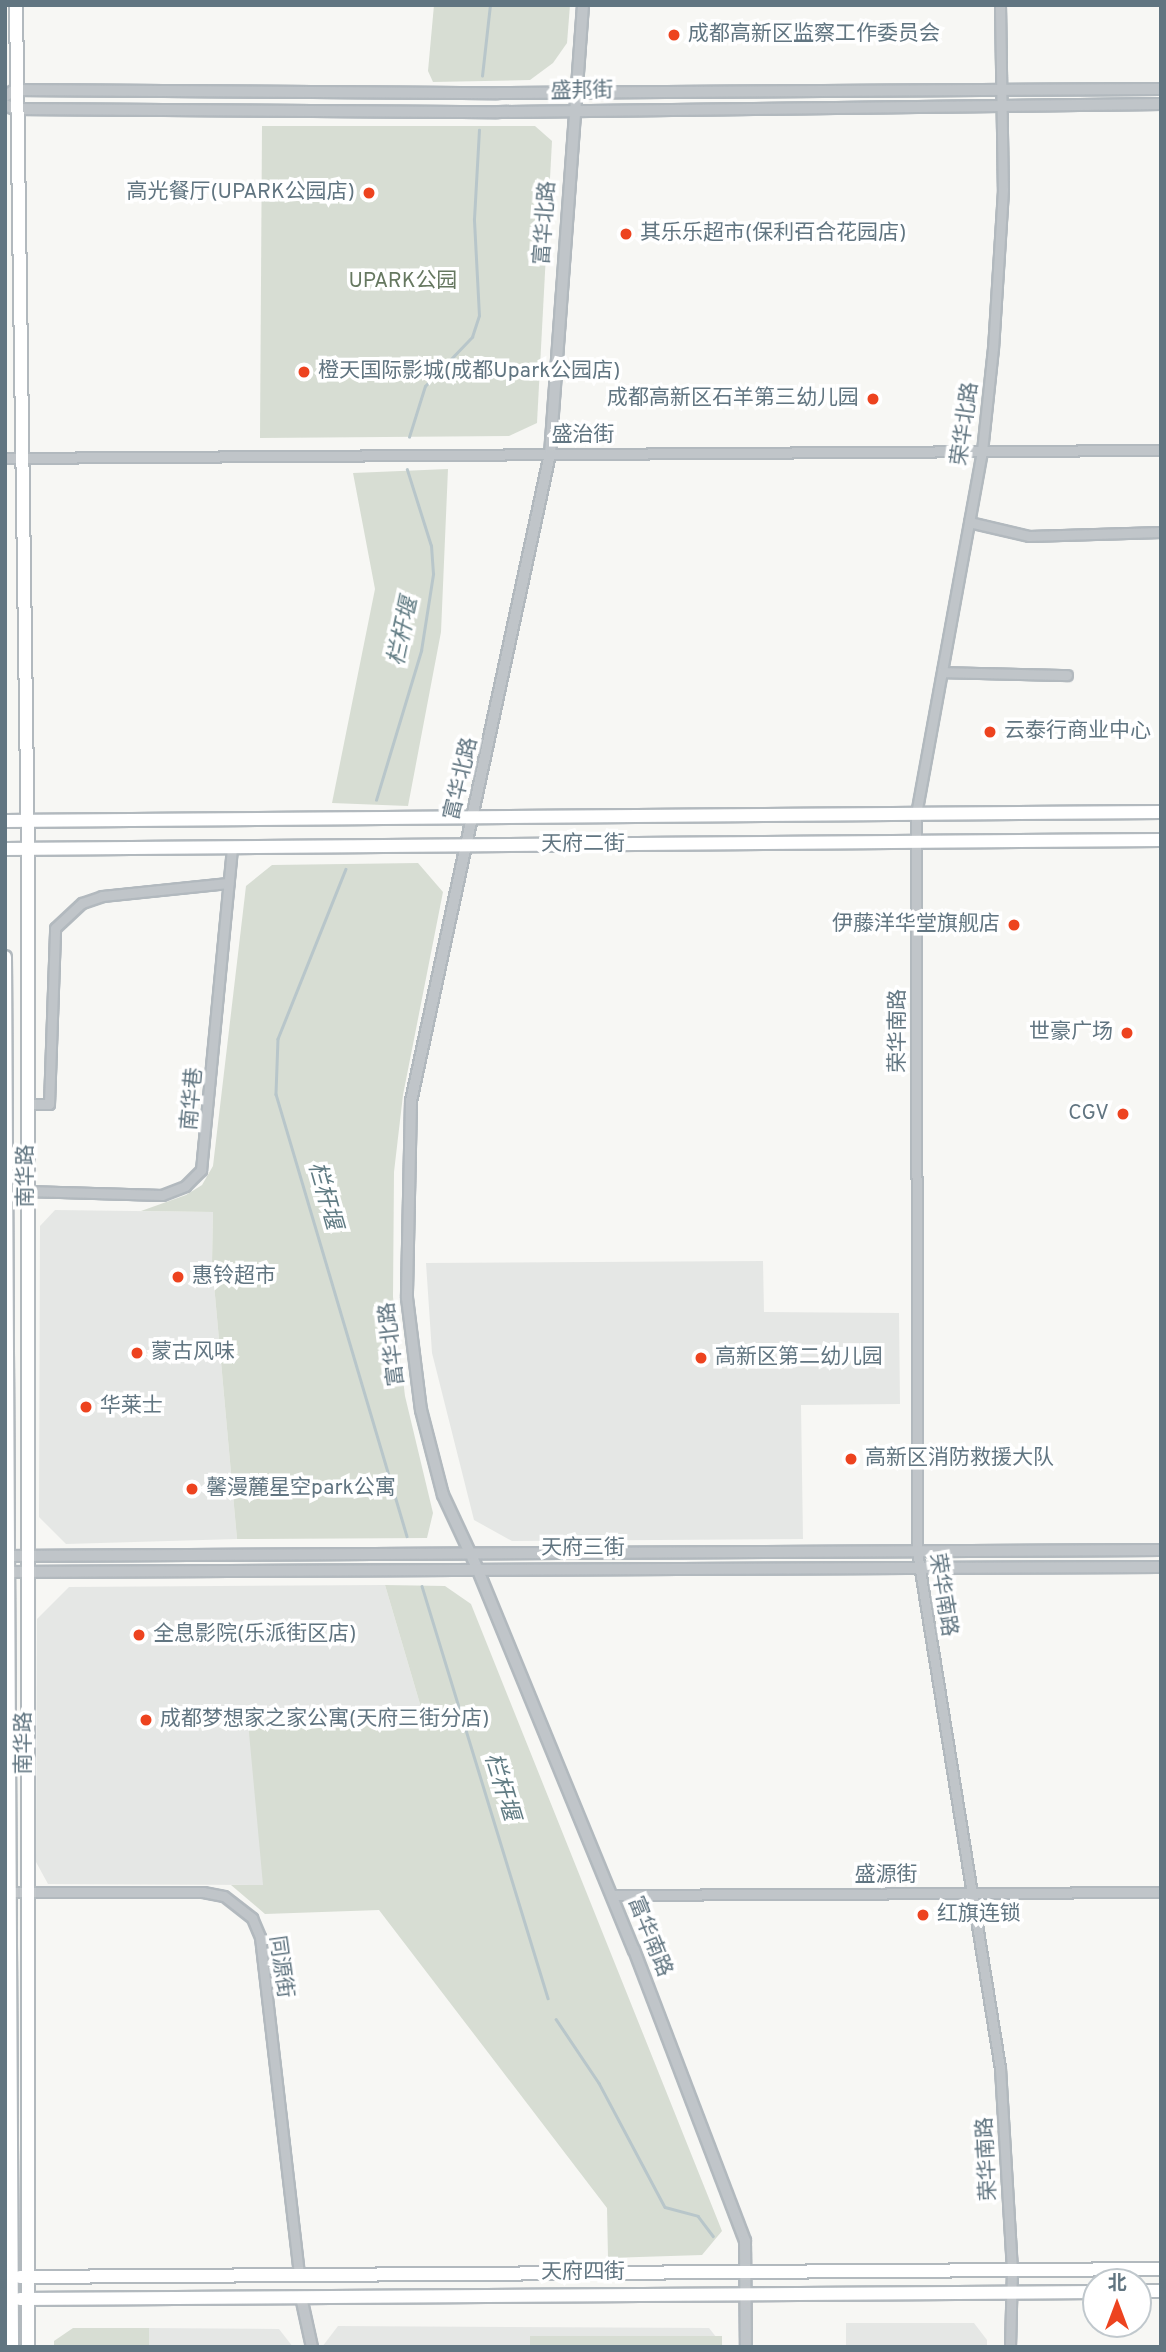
<!DOCTYPE html>
<html>
<head>
<meta charset="utf-8">
<style>
  body { margin:0 }
  #map { position:relative; width:1166px; height:2352px; overflow:hidden; background:#f7f7f4; font-family:Overpass,"Noto Sans SC",sans-serif }
  div>[style] { position:absolute }
  .built>* { inset:0; background:#e5e7e5 }
  .green>* { inset:0; background:#d7ddd3 }
  .stream>* { height:2.5px; margin:-1.25px; padding:0 1.25px; transform-origin:1.25px; border-radius:1.25px; background:#b8c6ca }
  .roads { filter:drop-shadow(2px 0 #b2b9be) drop-shadow(-2px 0 #b2b9be) drop-shadow(0 2px #b2b9be) drop-shadow(0 -2px #b2b9be) }
  .minor>* { height:9px; margin:-4.5px; padding:0 4.5px; transform-origin:4.5px; border-radius:4.5px; background:#c0c5c9 }
  .tertiary>* { height:10px; margin:-5px; padding:0 5px; transform-origin:5px; border-radius:5px; background:#c0c5c9 }
  .secondary>* { height:12px; margin:-6px; padding:0 6px; transform-origin:6px; border-radius:6px; background:#fff }
  .dots>* { width:19px; height:19px; translate:-50% -50%; box-sizing:border-box; border:4px solid #fff; border-radius:50% }
  span { translate:-50% -50%; white-space:nowrap; text-align:center; line-height:1.15; -webkit-text-stroke:7px #fff; paint-order:stroke }
  .poi-label { font-size:21px; color:#617581 }
  .left { translate:0 -50%; text-align:left }
  .right { translate:-100% -50%; text-align:right }
  .street-label { font-size:21px; color:#617581 }
  .park-label { font-size:21px; color:#667860 }
  .water-label { font-size:23px; color:#607b83; font-style:italic }
  .frame { position:absolute; inset:0; border:7px solid #617581; pointer-events:none }
  .north { position:absolute; left:1082px; top:2268px; width:70px; height:70px; box-sizing:border-box; background:#fff; border:2px solid #c0c8cd; border-radius:50%; rotate:0deg; font-size:19px; font-weight:700; line-height:28px; text-align:center; color:#617581 }
  .north::after { content:''; display:block; margin:auto; width:24px; height:32px; background:#ed431f; clip-path:polygon(50% 0,100% 100%,50% 72%,0 100%) }
</style>
</head>
<body>
<div id="map">
  <div class="built">
    <div style="clip-path:polygon(55px 1210px,213px 1212px,212px 1262px,237px 1539px,66px 1544px,39px 1517px,40px 1226px)"></div>
    <div style="clip-path:polygon(763px 1261px,764px 1312px,899px 1313px,900px 1404px,801px 1405px,803px 1539px,512px 1541px,474px 1520px,432px 1353px,426px 1263px)"></div>
    <div style="clip-path:polygon(385px 1585px,425px 1721px,263px 1885px,48px 1884px,36px 1862px,37px 1619px,69px 1587px)"></div>
    <div style="clip-path:polygon(846px 2323px,974px 2323px,987px 2340px,987px 2347px,846px 2347px)"></div>
    <div style="clip-path:polygon(338px 2326px,709px 2328px,724px 2347px,322px 2347px)"></div>
    <div style="clip-path:polygon(149px 2328px,279px 2329px,293px 2347px,149px 2347px)"></div>
  </div>
  <div class="green">
    <div style="clip-path:polygon(434px 5px,570px 5px,567px 43px,553px 63px,530px 80px,433px 82px,428px 71px)"></div>
    <div style="clip-path:polygon(262px 126px,535px 126px,552px 141px,537px 423px,509px 436px,260px 438px)"></div>
    <div style="clip-path:polygon(448px 469px,441px 632px,408px 806px,332px 803px,375px 589px,353px 473px)"></div>
    <div style="clip-path:polygon(418px 863px,443px 892px,403px 1095px,394px 1172px,393px 1297px,405px 1396px,433px 1513px,427px 1538px,237px 1539px,212px 1262px,213px 1212px,141px 1211px,186px 1195px,202px 1185px,213px 1166px,246px 886px,272px 865px)"></div>
    <div style="clip-path:polygon(385px 1585px,445px 1586px,471px 1604px,722px 2231px,702px 2255px,608px 2258px,607px 2208px,379px 1910px,265px 1914px,231px 1885px,263px 1885px,248px 1722px,425px 1721px)"></div>
    <div style="clip-path:polygon(73px 2328px,149px 2328px,149px 2347px,54px 2347px,54px 2341px)"></div>
    <div style="clip-path:polygon(530px 2336px,722px 2336px,722px 2347px,530px 2347px)"></div>
  </div>
  <div class="stream">
    <div style="left:482px;top:76px;width:71px;rotate:-83.6deg"></div>
    <div style="left:409px;top:437px;width:53px;rotate:-72.6deg"></div>
    <div style="left:425px;top:386px;width:68px;rotate:-46.2deg"></div>
    <div style="left:472px;top:337px;width:22px;rotate:-72deg"></div>
    <div style="left:479px;top:316px;width:97px;rotate:-93deg"></div>
    <div style="left:474px;top:219px;width:89px;rotate:-86.8deg"></div>
    <div style="left:376px;top:800px;width:156px;rotate:-73.2deg"></div>
    <div style="left:421px;top:651px;width:78px;rotate:-81.1deg"></div>
    <div style="left:433px;top:574px;width:28px;rotate:-94deg"></div>
    <div style="left:431px;top:546px;width:80px;rotate:-107.5deg"></div>
    <div style="left:346px;top:869px;width:183px;rotate:111.8deg"></div>
    <div style="left:278px;top:1039px;width:55px;rotate:92.1deg"></div>
    <div style="left:276px;top:1094px;width:461px;rotate:73.5deg"></div>
    <div style="left:422px;top:1586px;width:431px;rotate:73deg"></div>
    <div style="left:556px;top:2019px;width:77px;rotate:56.1deg"></div>
    <div style="left:599px;top:2083px;width:140px;rotate:62deg"></div>
    <div style="left:665px;top:2207px;width:34px;rotate:15deg"></div>
    <div style="left:698px;top:2216px;width:25px;rotate:53deg"></div>
  </div>
  <div class="roads">
    <div class="minor">
      <div style="left:1000px;top:5px;width:185px;rotate:89.1deg"></div>
      <div style="left:1003px;top:190px;width:158px;rotate:93.6deg"></div>
      <div style="left:993px;top:348px;width:104px;rotate:96.1deg"></div>
      <div style="left:982px;top:451px;width:369px;rotate:100.3deg"></div>
      <div style="left:916px;top:814px;width:737px;rotate:89.92deg"></div>
      <div style="left:917px;top:1551px;width:524px;rotate:80.88deg"></div>
      <div style="left:1000px;top:2068px;width:202px;rotate:86.6deg"></div>
      <div style="left:1012px;top:2270px;width:77px;rotate:91.5deg"></div>
      <div style="left:5px;top:458px;width:1156px;rotate:-0.4deg"></div>
      <div style="left:969px;top:522px;width:62px;rotate:13.1deg"></div>
      <div style="left:1029px;top:536px;width:132px;rotate:-1.7deg"></div>
      <div style="left:942px;top:672px;width:125px;rotate:1.4deg"></div>
      <div style="left:27px;top:1104px;width:22px"></div>
      <div style="left:49px;top:1104px;width:176px;rotate:-88deg"></div>
      <div style="left:55px;top:928px;width:37px;rotate:-43deg"></div>
      <div style="left:82px;top:903px;width:21px;rotate:-19deg"></div>
      <div style="left:102px;top:896px;width:127px;rotate:-5.9deg"></div>
      <div style="left:26px;top:1191px;width:136px;rotate:1.7deg"></div>
      <div style="left:162px;top:1195px;width:25px;rotate:-21deg"></div>
      <div style="left:185px;top:1186px;width:23px;rotate:-45deg"></div>
      <div style="left:201px;top:1170px;width:324px;rotate:-84.5deg"></div>
      <div style="left:7px;top:1892px;width:196px"></div>
      <div style="left:203px;top:1892px;width:21px;rotate:11deg"></div>
      <div style="left:224px;top:1896px;width:36px;rotate:38deg"></div>
      <div style="left:252px;top:1918px;width:21px;rotate:67deg"></div>
      <div style="left:260px;top:1937px;width:340px;rotate:83.4deg"></div>
      <div style="left:611px;top:1895px;width:550px;rotate:-0.31deg"></div>
    </div>
    <div class="tertiary">
      <div style="left:583px;top:5px;width:450px;rotate:94.2deg"></div>
      <div style="left:550px;top:454px;width:662px;rotate:102.12deg"></div>
      <div style="left:411px;top:1101px;width:197px;rotate:91.2deg"></div>
      <div style="left:407px;top:1298px;width:113px;rotate:82.9deg"></div>
      <div style="left:421px;top:1410px;width:88px;rotate:75.5deg"></div>
      <div style="left:443px;top:1495px;width:81px;rotate:65deg"></div>
      <div style="left:477px;top:1568px;width:413px;rotate:67.7deg"></div>
      <div style="left:634px;top:1950px;width:311px;rotate:69.1deg"></div>
      <div style="left:745px;top:2241px;width:106px;rotate:89.5deg"></div>
      <div style="left:5px;top:96px;width:12px;rotate:-31deg"></div>
      <div style="left:15px;top:90px;width:483px;rotate:0.4deg"></div>
      <div style="left:498px;top:93px;width:663px;rotate:-0.35deg"></div>
      <div style="left:5px;top:105px;width:11px;rotate:22deg"></div>
      <div style="left:15px;top:109px;width:483px;rotate:0.4deg"></div>
      <div style="left:498px;top:112px;width:663px;rotate:-0.69deg"></div>
      <div style="left:5px;top:1556px;width:1156px;rotate:-0.3deg"></div>
      <div style="left:5px;top:1572px;width:1156px;rotate:-0.25deg"></div>
      <div style="left:301px;top:2297px;width:51px;rotate:77.6deg"></div>
    </div>
    <div class="secondary">
      <div style="left:16px;top:5px;width:844px;rotate:89.19deg"></div>
      <div style="left:28px;top:849px;width:1498px;rotate:90deg"></div>
      <div style="left:5px;top:821px;width:1156px;rotate:-0.45deg"></div>
      <div style="left:5px;top:849px;width:1156px;rotate:-0.45deg"></div>
      <div style="left:5px;top:957px;width:1390px;rotate:89.71deg"></div>
      <div style="left:20px;top:2277px;width:1141px;rotate:-0.4deg"></div>
      <div style="left:1138px;top:2291px;width:23px"></div>
      <div style="left:20px;top:2299px;width:1076px;rotate:-0.37deg"></div>
    </div>
  </div>
  <div class="dots">
    <div style="left:674px;top:35px;background:#ed431f"></div>
    <div style="left:369px;top:193px;background:#ed431f"></div>
    <div style="left:626px;top:234px;background:#ed431f"></div>
    <div style="left:304px;top:372px;background:#ed431f"></div>
    <div style="left:873px;top:399px;background:#ed431f"></div>
    <div style="left:990px;top:732px;background:#ed431f"></div>
    <div style="left:1014px;top:925px;background:#ed431f"></div>
    <div style="left:1127px;top:1033px;background:#ed431f"></div>
    <div style="left:1123px;top:1114px;background:#ed431f"></div>
    <div style="left:178px;top:1277px;background:#ed431f"></div>
    <div style="left:137px;top:1353px;background:#ed431f"></div>
    <div style="left:701px;top:1358px;background:#ed431f"></div>
    <div style="left:86px;top:1407px;background:#ed431f"></div>
    <div style="left:851px;top:1459px;background:#ed431f"></div>
    <div style="left:192px;top:1489px;background:#ed431f"></div>
    <div style="left:139px;top:1635px;background:#ed431f"></div>
    <div style="left:146px;top:1720px;background:#ed431f"></div>
    <div style="left:923px;top:1915px;background:#ed431f"></div>
  </div>
  <div class="poi-label">
    <span class="left" style="left:688px;top:35px">成都高新区监察工作委员会</span>
    <span class="right" style="left:355px;top:193px">高光餐厅(UPARK公园店)</span>
    <span class="left" style="left:640px;top:234px">其乐乐超市(保利·百合花园店)</span>
    <span class="left" style="left:318px;top:372px">橙天国际影城(成都Upark公园店)</span>
    <span class="right" style="left:859px;top:399px">成都高新区石羊第三幼儿园</span>
    <span class="left" style="left:1004px;top:732px">云泰行商业中心</span>
    <span class="right" style="left:1000px;top:925px">伊藤洋华堂旗舰店</span>
    <span class="right" style="left:1113px;top:1033px">世豪广场</span>
    <span class="right" style="left:1109px;top:1114px">CGV</span>
    <span class="left" style="left:192px;top:1277px">惠铃超市</span>
    <span class="left" style="left:151px;top:1353px">蒙古风味</span>
    <span class="left" style="left:715px;top:1358px">高新区第二幼儿园</span>
    <span class="left" style="left:100px;top:1407px">华莱士</span>
    <span class="left" style="left:865px;top:1459px">高新区消防救援大队</span>
    <span class="left" style="left:206px;top:1489px">馨漫麓星空park公寓</span>
    <span class="left" style="left:153px;top:1635px">全息影院(乐派街区店)</span>
    <span class="left" style="left:160px;top:1720px">成都梦想家之家公寓(天府三街分店)</span>
    <span class="left" style="left:937px;top:1915px">红旗连锁</span>
  </div>
  <div class="street-label">
    <span style="left:582px;top:92px;rotate:-1deg">盛邦街</span>
    <span style="left:546px;top:223px;rotate:-86deg">富华北路</span>
    <span style="left:966px;top:424px;rotate:-82deg">荣华北路</span>
    <span style="left:583px;top:436px">盛治街</span>
    <span style="left:462px;top:779px;rotate:-77deg">富华北路</span>
    <span style="left:583px;top:845px">天府二街</span>
    <span style="left:899px;top:1031px;rotate:-90deg">荣华南路</span>
    <span style="left:193px;top:1099px;rotate:-85deg">南华巷</span>
    <span style="left:27px;top:1176px;rotate:-90deg">南华路</span>
    <span style="left:393px;top:1344px;rotate:-97deg">富华北路</span>
    <span style="left:583px;top:1549px">天府三街</span>
    <span style="left:942px;top:1595px;rotate:81deg">荣华南路</span>
    <span style="left:25px;top:1743px;rotate:-90deg">南华路</span>
    <span style="left:886px;top:1876px">盛源街</span>
    <span style="left:649px;top:1937px;rotate:68deg">富华南路</span>
    <span style="left:280px;top:1967px;rotate:82deg">同源街</span>
    <span style="left:988px;top:2159px;rotate:-93deg">荣华南路</span>
    <span style="left:583px;top:2273px">天府四街</span>
  </div>
  <div class="park-label">
    <span style="left:403px;top:282px">UPARK公园</span>
  </div>
  <div class="water-label">
    <span style="left:405px;top:632px;rotate:-78deg">栏杆堰</span>
    <span style="left:323px;top:1196px;rotate:74deg">栏杆堰</span>
    <span style="left:500px;top:1787px;rotate:73deg">栏杆堰</span>
  </div>
  <div class="frame"></div>
  <div class="north">北</div>
</div>
</body>
</html>
